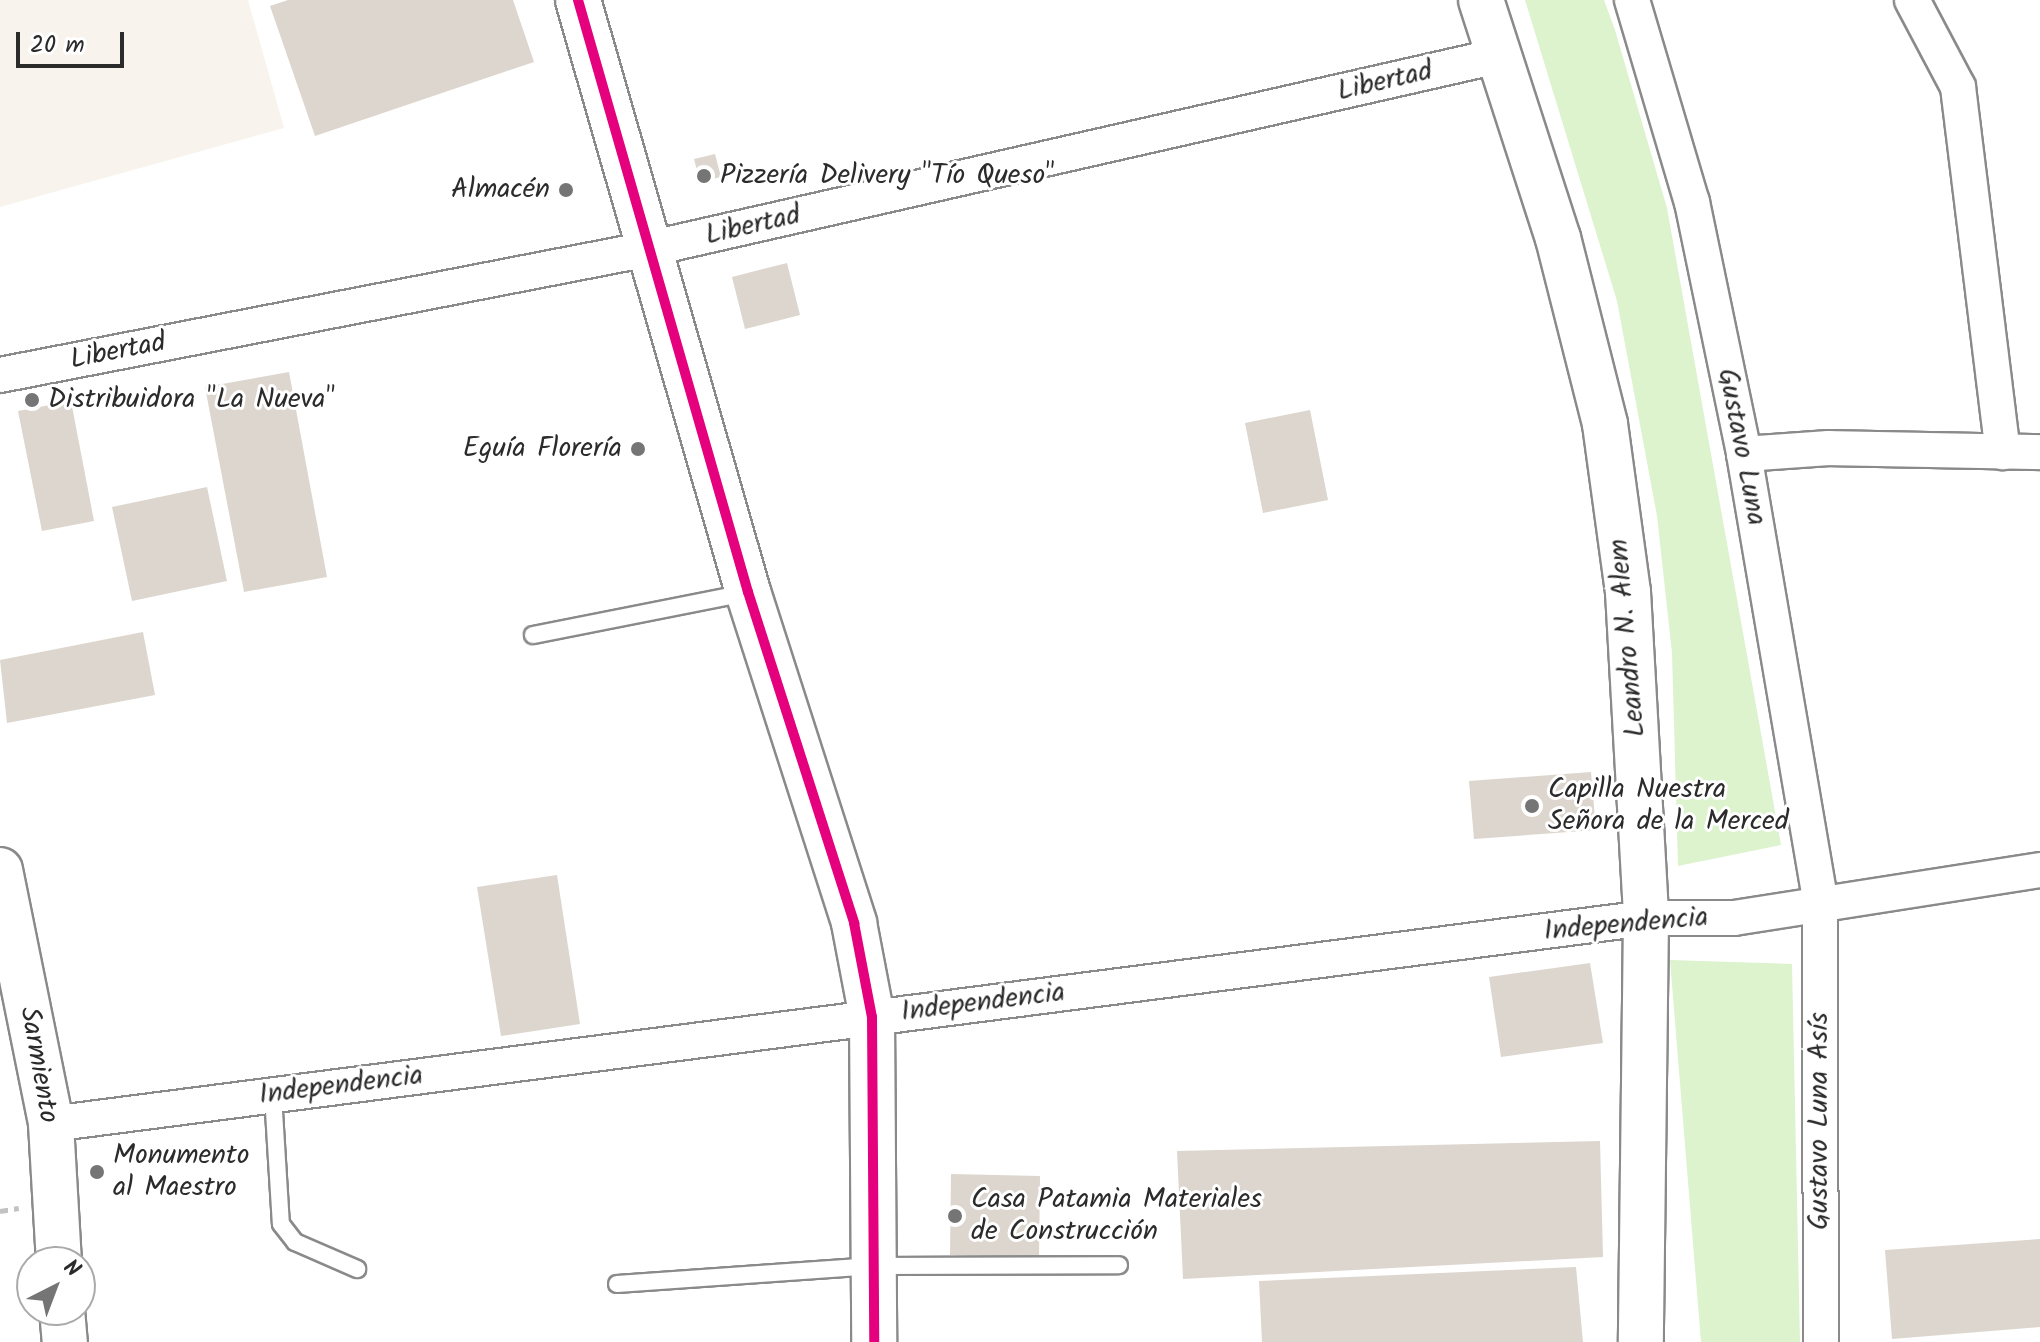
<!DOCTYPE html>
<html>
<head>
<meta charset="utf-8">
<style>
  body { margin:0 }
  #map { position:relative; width:2040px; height:1342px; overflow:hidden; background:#fff; font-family:Kalam,sans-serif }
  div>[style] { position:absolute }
  .built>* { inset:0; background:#f8f3ec }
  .green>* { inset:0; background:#dcf3ce }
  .building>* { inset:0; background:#dcd6ce }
  .path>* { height:5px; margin-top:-2.5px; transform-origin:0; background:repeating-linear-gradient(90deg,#c2c2c2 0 8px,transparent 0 14px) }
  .roads { filter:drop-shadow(2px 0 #8a8a8a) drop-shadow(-2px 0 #8a8a8a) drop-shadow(0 2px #8a8a8a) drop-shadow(0 -2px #8a8a8a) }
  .lane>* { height:16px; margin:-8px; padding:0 8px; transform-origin:8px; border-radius:8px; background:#fff }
  .street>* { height:34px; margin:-17px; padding:0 17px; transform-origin:17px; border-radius:17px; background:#fff }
  .secondary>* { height:44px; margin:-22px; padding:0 22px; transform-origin:22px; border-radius:22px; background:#fff }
  .bus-1>* { height:10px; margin:-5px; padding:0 5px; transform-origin:5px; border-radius:5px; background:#e5007d }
  .dots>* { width:22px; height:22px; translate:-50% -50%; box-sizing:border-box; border:4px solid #fff; border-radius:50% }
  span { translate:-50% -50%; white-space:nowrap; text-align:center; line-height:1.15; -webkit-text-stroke:6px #fff; paint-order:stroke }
  .street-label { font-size:28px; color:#2b2b2b }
  .poi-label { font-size:28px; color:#2b2b2b }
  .left { translate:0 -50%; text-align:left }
  .right { translate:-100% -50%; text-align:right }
  .north { position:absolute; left:16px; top:1246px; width:80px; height:80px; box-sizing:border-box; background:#fff; border:2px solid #aaa; border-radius:50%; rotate:42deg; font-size:22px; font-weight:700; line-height:32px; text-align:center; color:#2b2b2b }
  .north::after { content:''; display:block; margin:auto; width:28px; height:36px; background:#757575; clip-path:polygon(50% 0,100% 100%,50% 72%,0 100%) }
  .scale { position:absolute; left:16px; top:32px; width:108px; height:36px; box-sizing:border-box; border:4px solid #2b2b2b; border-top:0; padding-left:10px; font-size:24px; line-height:28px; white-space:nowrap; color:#2b2b2b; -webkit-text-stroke:6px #fff; paint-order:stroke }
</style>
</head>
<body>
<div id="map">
  <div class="built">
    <div style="clip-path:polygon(0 0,248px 0,284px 128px,0 207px)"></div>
  </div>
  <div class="green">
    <div style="clip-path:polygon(1525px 0,1604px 0,1615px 30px,1667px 208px,1781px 845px,1678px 866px,1672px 653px,1657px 516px,1617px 301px)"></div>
    <div style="clip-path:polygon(1670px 960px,1792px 964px,1800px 1342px,1701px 1342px)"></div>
  </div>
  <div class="building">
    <div style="clip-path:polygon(288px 0,513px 0,534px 62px,315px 136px,270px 6px)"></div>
    <div style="clip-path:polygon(715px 154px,721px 177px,700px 182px,694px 159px)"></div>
    <div style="clip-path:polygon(787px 263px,800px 315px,745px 329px,732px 277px)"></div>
    <div style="clip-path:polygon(289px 372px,327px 577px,244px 592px,205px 387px)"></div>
    <div style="clip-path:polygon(71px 401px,94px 521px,42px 531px,18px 411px)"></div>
    <div style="clip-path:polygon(1310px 410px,1328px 500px,1263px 513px,1245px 423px)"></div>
    <div style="clip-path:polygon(207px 487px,227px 581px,132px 601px,112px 507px)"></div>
    <div style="clip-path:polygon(143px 632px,155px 695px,7px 723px,0 660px)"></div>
    <div style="clip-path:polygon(1591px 772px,1596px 830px,1474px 839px,1469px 781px)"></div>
    <div style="clip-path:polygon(557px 875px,580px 1024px,501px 1036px,477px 887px)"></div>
    <div style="clip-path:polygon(1590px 963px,1603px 1043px,1501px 1057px,1489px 977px)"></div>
    <div style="clip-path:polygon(1600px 1141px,1603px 1257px,1183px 1279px,1177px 1151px)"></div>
    <div style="clip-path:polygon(951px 1174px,1040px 1176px,1039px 1257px,950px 1255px)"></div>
    <div style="clip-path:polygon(2040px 1239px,2040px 1327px,1892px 1339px,1885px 1250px)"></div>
    <div style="clip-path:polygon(1576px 1267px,1583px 1342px,1262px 1342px,1259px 1281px)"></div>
  </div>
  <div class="path">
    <div style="left:0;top:1211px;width:19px;rotate:-9deg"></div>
  </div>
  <div class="roads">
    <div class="lane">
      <div style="left:533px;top:635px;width:217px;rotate:-11.2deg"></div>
      <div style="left:273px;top:1095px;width:129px;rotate:86.5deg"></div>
      <div style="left:281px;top:1224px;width:23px;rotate:52deg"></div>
      <div style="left:295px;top:1242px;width:68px;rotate:23.5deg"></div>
      <div style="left:617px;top:1284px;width:257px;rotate:-4deg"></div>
      <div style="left:873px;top:1266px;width:246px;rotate:-0.2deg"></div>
    </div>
    <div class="street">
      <div style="left:1632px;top:0;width:211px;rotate:73.5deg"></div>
      <div style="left:1692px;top:202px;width:257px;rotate:78.3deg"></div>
      <div style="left:1744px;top:454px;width:452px;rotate:80.3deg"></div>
      <div style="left:1820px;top:900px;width:442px;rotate:89.9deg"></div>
      <div style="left:1912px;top:0;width:98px;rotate:62.1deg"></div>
      <div style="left:1958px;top:87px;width:368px;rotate:83deg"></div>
      <div style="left:0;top:375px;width:660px;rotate:-11deg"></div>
      <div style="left:648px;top:249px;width:876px;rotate:-12.8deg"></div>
      <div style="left:1744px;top:454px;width:85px;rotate:-4deg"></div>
      <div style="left:1829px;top:448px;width:211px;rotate:1.1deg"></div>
      <div style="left:51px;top:1124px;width:1608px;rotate:-7.36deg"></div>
      <div style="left:1646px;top:918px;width:88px"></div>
      <div style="left:1734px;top:918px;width:310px;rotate:-8.9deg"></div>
    </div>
    <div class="secondary">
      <div style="left:578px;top:0;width:616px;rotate:73.98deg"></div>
      <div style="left:748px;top:592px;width:348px;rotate:72.2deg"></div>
      <div style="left:854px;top:923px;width:96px;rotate:79.2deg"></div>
      <div style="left:872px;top:1017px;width:325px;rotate:89.6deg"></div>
      <div style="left:1481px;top:0;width:250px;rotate:72.1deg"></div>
      <div style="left:1558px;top:238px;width:192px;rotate:75.8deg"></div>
      <div style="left:1605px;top:424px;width:170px;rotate:82.2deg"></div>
      <div style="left:1628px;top:592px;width:326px;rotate:86.8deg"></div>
      <div style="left:1646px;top:918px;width:424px;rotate:90.7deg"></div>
      <div style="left:0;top:870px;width:259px;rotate:78.6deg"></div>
      <div style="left:51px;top:1124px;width:138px;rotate:86.7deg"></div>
      <div style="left:62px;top:1310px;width:32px;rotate:85deg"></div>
    </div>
  </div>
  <div class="bus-1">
    <div style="left:578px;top:0;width:616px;rotate:73.98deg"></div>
    <div style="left:748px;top:592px;width:348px;rotate:72.2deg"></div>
    <div style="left:854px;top:923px;width:96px;rotate:79.2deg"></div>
    <div style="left:872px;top:1017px;width:325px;rotate:89.6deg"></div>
  </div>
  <div class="dots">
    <div style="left:704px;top:176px;background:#757575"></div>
    <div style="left:566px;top:190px;background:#757575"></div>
    <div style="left:32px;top:400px;background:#757575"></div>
    <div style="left:638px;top:449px;background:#757575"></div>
    <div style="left:1532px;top:806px;background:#757575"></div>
    <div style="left:97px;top:1172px;background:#757575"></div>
    <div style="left:955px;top:1216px;background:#757575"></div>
  </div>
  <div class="street-label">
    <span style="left:1385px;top:82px;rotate:-13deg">Libertad</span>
    <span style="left:753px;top:226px;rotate:-13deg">Libertad</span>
    <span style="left:118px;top:352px;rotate:-11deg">Libertad</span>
    <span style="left:1741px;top:447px;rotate:79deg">Gustavo Luna</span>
    <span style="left:1628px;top:638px;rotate:-95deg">Leandro N. Alem</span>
    <span style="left:1626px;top:925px;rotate:-5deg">Independencia</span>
    <span style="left:983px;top:1003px;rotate:-7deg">Independencia</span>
    <span style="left:38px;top:1065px;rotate:80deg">Sarmiento</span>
    <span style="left:341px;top:1086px;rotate:-7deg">Independencia</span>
    <span style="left:1820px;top:1121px;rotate:-90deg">Gustavo Luna Asís</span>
  </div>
  <div class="poi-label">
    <span class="left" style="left:720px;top:176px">Pizzería Delivery "Tío Queso"</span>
    <span class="right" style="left:550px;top:190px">Almacén</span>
    <span class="left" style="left:48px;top:400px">Distribuidora "La Nueva"</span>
    <span class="right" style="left:622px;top:449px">Eguía Florería</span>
    <span class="left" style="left:1548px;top:806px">Capilla Nuestra<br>Señora de la Merced</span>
    <span class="left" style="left:113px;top:1172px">Monumento<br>al Maestro</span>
    <span class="left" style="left:971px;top:1216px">Casa Patamia Materiales<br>de Construcción</span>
  </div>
  <div class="north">N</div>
  <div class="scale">20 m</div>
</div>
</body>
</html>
